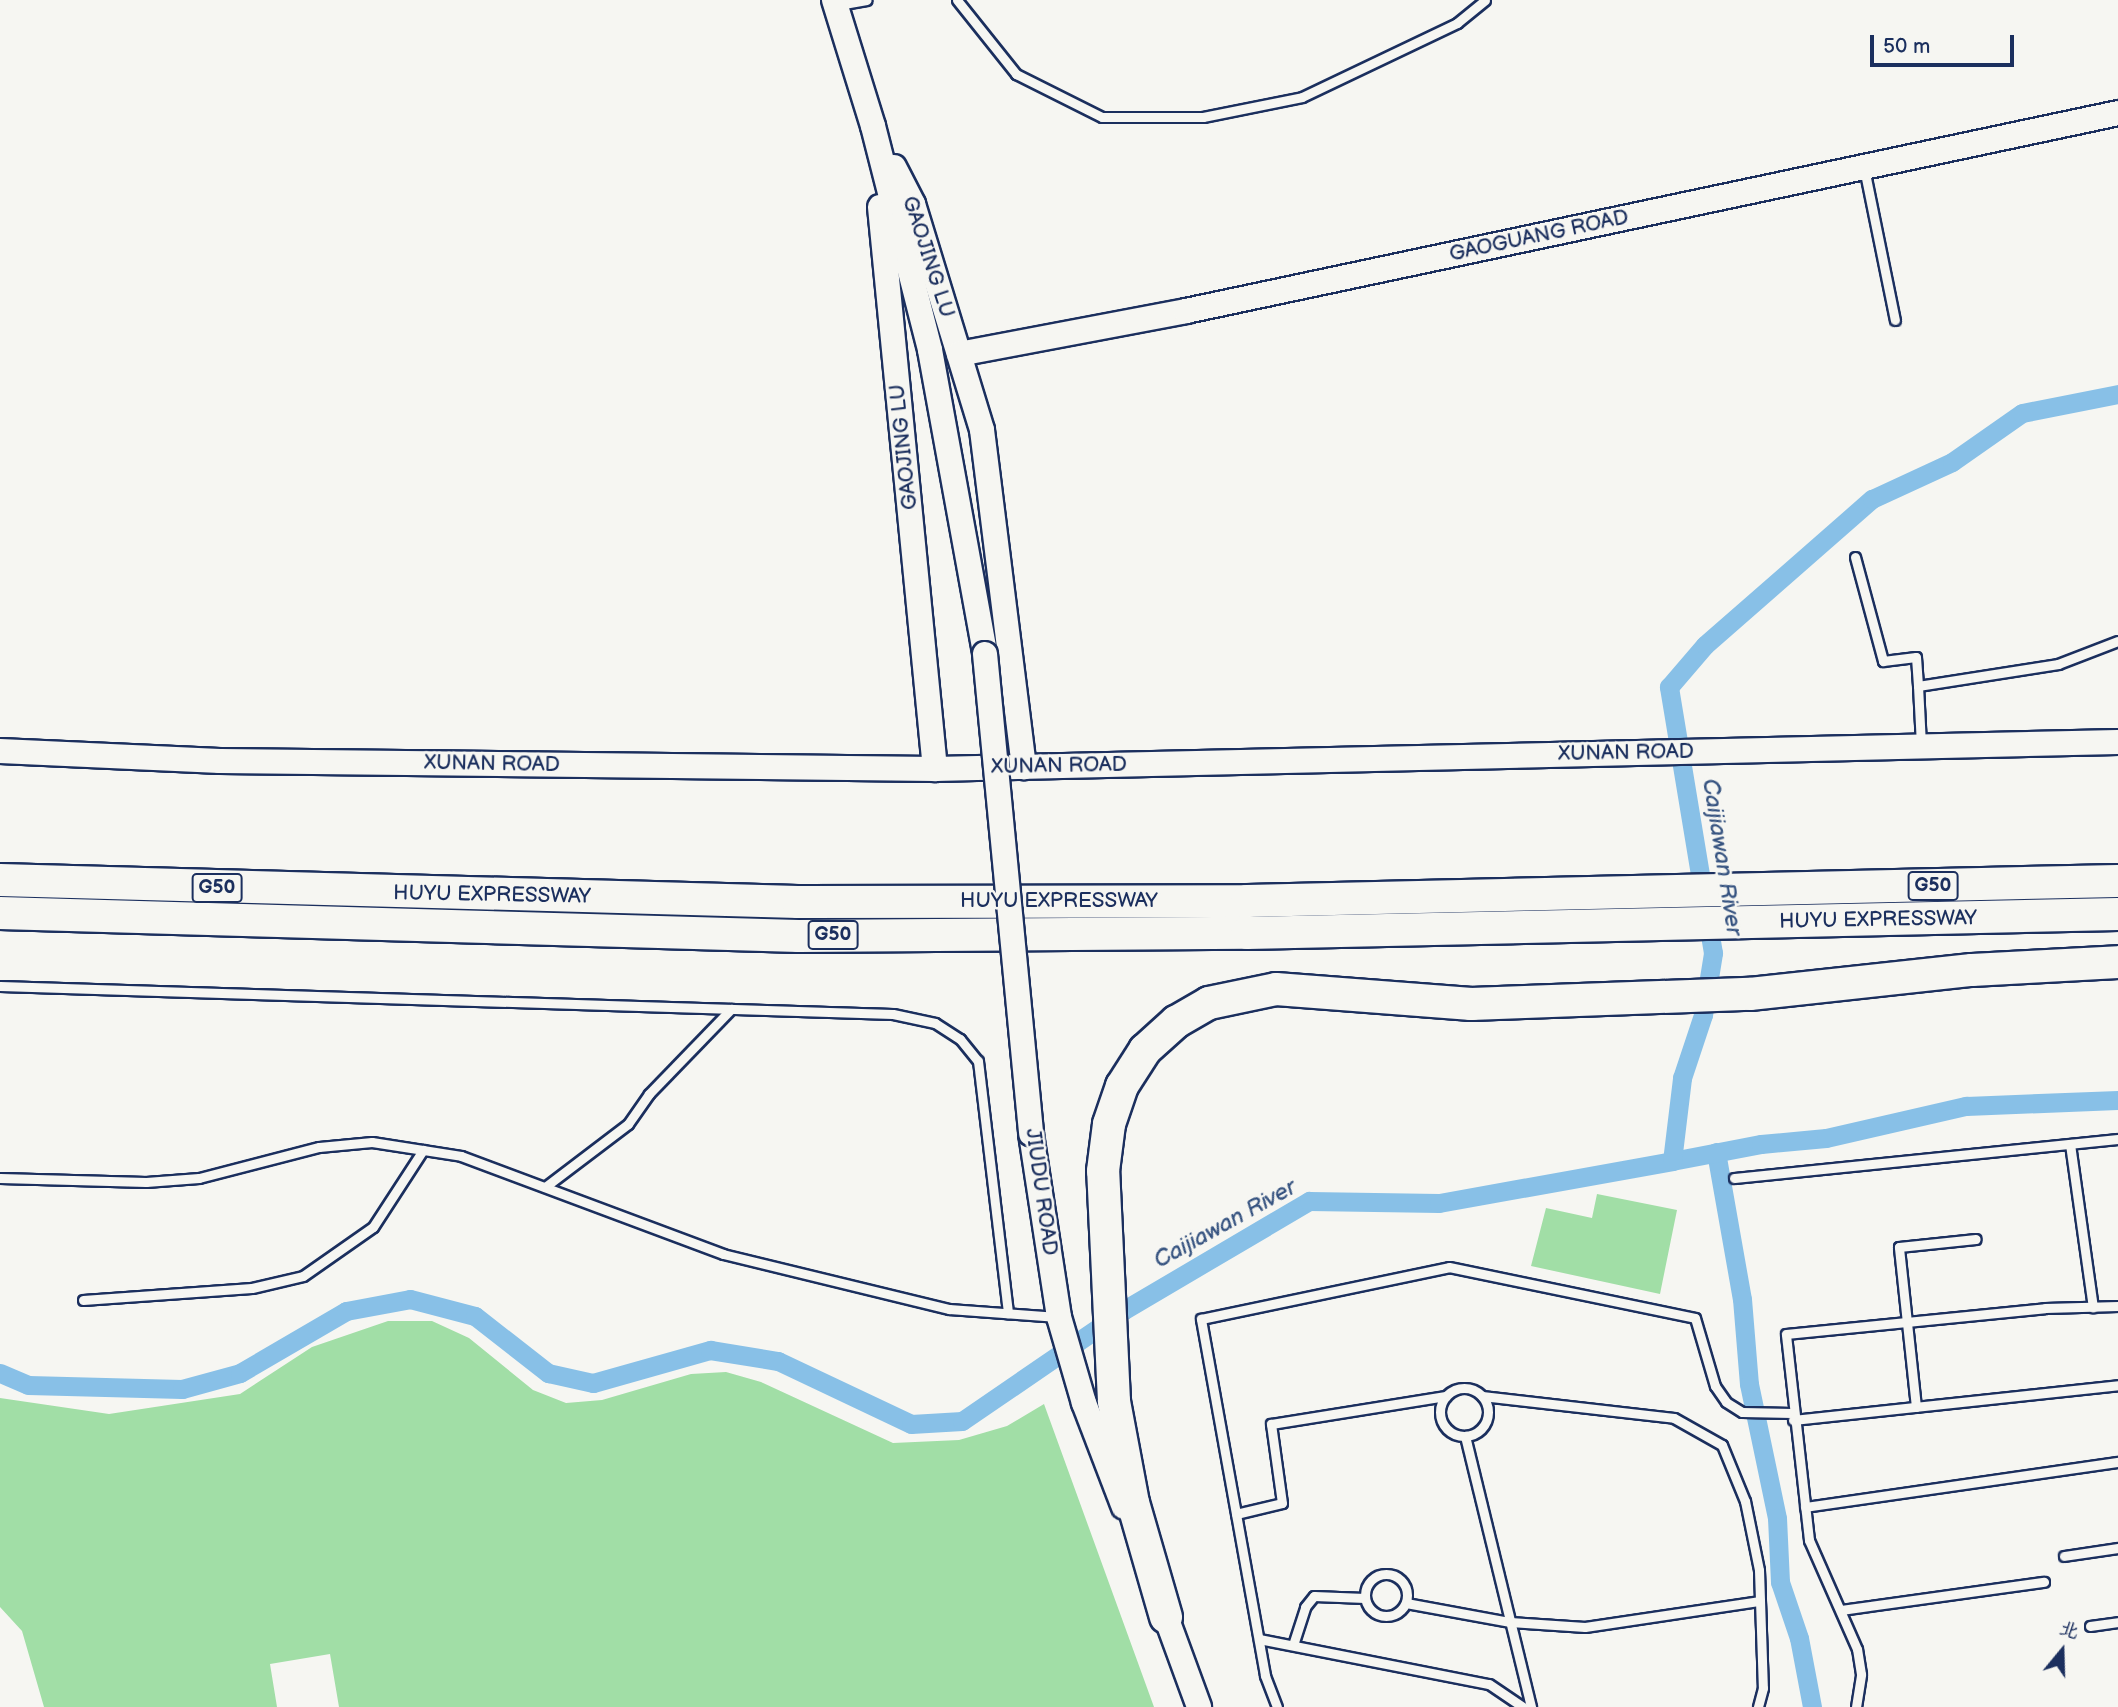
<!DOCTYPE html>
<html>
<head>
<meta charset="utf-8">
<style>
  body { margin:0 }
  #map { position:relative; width:2118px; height:1707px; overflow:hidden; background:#f6f6f2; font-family:"Balsamiq Sans","LXGW WenKai TC",sans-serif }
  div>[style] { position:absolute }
  .green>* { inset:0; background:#a1dea6 }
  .canal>* { height:19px; margin:-9.5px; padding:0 9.5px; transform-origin:9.5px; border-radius:9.5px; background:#88c0e7 }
  .roads { filter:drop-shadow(2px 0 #1b2f5e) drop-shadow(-2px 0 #1b2f5e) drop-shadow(0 2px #1b2f5e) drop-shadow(0 -2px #1b2f5e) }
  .lane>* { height:9px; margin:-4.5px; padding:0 4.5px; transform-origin:4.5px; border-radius:4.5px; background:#f6f6f2 }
  .lane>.ring { margin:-4.5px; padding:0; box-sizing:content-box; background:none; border:9px solid #f6f6f2; border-radius:50% }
  .secondary>* { height:24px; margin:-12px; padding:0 12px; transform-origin:12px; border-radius:12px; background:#f6f6f2 }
  .highway>* { height:32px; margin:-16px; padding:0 16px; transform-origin:16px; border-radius:16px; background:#f6f6f2 }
  .bridges { filter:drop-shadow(2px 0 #1b2f5e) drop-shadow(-2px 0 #1b2f5e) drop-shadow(0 2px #1b2f5e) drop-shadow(0 -2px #1b2f5e) }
  .secondary-bridge>* { height:24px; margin:-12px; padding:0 12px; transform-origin:12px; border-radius:12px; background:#f6f6f2 }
  span { translate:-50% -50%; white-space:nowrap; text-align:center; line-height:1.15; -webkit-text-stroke:5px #f6f6f2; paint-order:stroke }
  .shield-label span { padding:2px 5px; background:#f6f6f2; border:2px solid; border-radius:5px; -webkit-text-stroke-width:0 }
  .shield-label { font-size:19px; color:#1b2f5e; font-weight:700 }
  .street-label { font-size:21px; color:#1b2f5e }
  .water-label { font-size:23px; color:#365380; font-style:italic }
  .north { position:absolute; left:2027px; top:1616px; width:70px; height:70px; -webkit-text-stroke:5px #f6f6f2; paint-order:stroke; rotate:19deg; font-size:19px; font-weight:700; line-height:28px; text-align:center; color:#1b2f5e }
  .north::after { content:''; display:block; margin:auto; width:24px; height:32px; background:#1b2f5e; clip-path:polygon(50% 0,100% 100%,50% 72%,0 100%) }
  .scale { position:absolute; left:1870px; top:35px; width:144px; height:32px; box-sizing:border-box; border:4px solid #1b2f5e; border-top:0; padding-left:9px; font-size:21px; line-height:24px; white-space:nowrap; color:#1b2f5e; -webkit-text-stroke:5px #f6f6f2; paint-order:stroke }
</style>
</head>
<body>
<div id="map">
  <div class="green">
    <div style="clip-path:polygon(1597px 1194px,1677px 1210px,1660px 1294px,1531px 1266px,1546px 1208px,1592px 1218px)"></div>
    <div style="clip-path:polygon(388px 1321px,432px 1321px,469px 1338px,533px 1390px,566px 1403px,602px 1400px,691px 1374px,726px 1372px,761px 1382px,893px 1443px,959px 1440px,1007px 1426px,1044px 1404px,1154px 1707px,339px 1707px,330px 1654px,270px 1664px,277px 1707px,44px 1707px,22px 1631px,0 1607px,0 1398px,109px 1414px,240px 1394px,312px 1347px)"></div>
  </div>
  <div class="canal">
    <div style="left:1716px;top:1152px;width:149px;rotate:80deg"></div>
    <div style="left:1742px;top:1299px;width:85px;rotate:85.3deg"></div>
    <div style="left:1749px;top:1384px;width:137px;rotate:78.2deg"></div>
    <div style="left:1777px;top:1518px;width:64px;rotate:87.3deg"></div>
    <div style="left:1780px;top:1582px;width:59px;rotate:71.3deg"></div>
    <div style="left:1799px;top:1638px;width:70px;rotate:79.3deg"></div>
    <div style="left:1672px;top:1161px;width:91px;rotate:-10.8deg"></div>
    <div style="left:1761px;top:1144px;width:65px;rotate:-5.3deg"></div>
    <div style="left:1826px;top:1138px;width:144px;rotate:-12.9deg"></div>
    <div style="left:1966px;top:1106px;width:152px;rotate:-2.3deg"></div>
    <div style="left:0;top:1373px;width:30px;rotate:23deg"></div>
    <div style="left:28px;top:1385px;width:154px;rotate:1.5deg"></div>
    <div style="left:182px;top:1389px;width:60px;rotate:-15.4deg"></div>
    <div style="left:240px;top:1373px;width:123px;rotate:-30.3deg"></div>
    <div style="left:346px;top:1311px;width:65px;rotate:-10.6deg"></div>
    <div style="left:410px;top:1299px;width:67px;rotate:14.7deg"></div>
    <div style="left:475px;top:1316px;width:93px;rotate:38deg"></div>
    <div style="left:548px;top:1373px;width:46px;rotate:12.5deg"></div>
    <div style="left:593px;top:1383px;width:122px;rotate:-15.8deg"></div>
    <div style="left:710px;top:1350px;width:69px;rotate:9.2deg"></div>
    <div style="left:778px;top:1361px;width:147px;rotate:25.3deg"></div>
    <div style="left:911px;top:1424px;width:51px;rotate:-3.4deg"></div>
    <div style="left:962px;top:1421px;width:196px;rotate:-34.4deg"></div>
    <div style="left:1124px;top:1310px;width:215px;rotate:-30.5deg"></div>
    <div style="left:1309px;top:1201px;width:130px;rotate:0.9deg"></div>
    <div style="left:1439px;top:1203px;width:237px;rotate:-10.2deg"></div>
    <div style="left:1672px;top:1161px;width:84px;rotate:-83.1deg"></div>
    <div style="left:1682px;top:1078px;width:66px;rotate:-71.6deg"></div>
    <div style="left:1703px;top:1015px;width:63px;rotate:-80.8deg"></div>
    <div style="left:1713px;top:953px;width:270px;rotate:-99.4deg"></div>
    <div style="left:1669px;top:687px;width:55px;rotate:-49.4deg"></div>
    <div style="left:1705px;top:645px;width:222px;rotate:-41.2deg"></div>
    <div style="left:1872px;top:499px;width:88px;rotate:-24.8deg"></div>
    <div style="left:1952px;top:462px;width:85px;rotate:-35deg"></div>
    <div style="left:2022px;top:413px;width:98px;rotate:-11.2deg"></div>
  </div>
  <div class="roads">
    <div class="lane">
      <div style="left:957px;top:0;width:95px;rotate:51.4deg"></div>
      <div style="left:1016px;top:74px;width:96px;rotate:26.6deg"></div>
      <div style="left:1102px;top:117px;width:101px"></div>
      <div style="left:1203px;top:117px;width:101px;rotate:-11.4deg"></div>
      <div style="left:1302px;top:97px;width:172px;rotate:-25.5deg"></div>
      <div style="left:1457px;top:23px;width:36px;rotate:-39deg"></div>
      <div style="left:838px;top:5px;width:29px;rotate:-10deg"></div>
      <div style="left:1864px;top:168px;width:155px;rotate:78.5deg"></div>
      <div style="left:1855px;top:557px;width:108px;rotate:74.9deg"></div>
      <div style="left:1883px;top:661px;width:33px;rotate:-7deg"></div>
      <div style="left:1916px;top:657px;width:29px;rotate:86deg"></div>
      <div style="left:1921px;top:745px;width:59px;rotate:-92.9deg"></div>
      <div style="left:1918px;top:686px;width:142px;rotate:-8.9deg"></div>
      <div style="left:2058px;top:664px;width:64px;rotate:-21deg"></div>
      <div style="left:0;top:986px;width:893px;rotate:1.8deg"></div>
      <div style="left:893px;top:1014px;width:43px;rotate:12.1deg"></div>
      <div style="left:935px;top:1023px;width:30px;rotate:33deg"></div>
      <div style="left:960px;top:1039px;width:28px;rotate:51deg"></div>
      <div style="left:978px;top:1061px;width:254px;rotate:83.2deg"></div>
      <div style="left:2070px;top:1144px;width:165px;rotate:82deg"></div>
      <div style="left:0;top:1178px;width:146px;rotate:1.6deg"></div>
      <div style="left:146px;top:1182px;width:53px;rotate:-4.3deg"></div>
      <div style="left:199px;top:1178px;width:124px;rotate:-14.5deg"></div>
      <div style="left:319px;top:1147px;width:53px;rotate:-5.4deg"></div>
      <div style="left:372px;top:1142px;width:90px;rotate:8.9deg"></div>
      <div style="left:461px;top:1156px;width:280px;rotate:20.5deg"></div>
      <div style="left:723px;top:1254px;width:233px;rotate:13.7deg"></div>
      <div style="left:949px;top:1309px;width:109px;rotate:4.2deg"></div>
      <div style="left:1734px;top:1178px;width:386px;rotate:-5.8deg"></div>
      <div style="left:545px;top:1187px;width:104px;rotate:-37.2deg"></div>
      <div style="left:628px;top:1124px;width:37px;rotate:-55deg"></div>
      <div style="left:649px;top:1094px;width:118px;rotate:-46deg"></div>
      <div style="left:83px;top:1300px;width:169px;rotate:-4.1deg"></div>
      <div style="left:252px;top:1288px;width:52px;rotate:-13.2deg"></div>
      <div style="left:303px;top:1276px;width:85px;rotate:-35deg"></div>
      <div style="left:373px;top:1227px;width:92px;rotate:-57deg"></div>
      <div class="ring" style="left:1440px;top:1388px;width:39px;height:39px"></div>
      <div style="left:1482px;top:1396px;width:193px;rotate:6.5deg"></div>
      <div style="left:1674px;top:1418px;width:55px;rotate:29.4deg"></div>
      <div style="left:1722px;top:1445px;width:61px;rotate:67.7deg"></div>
      <div style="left:1745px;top:1501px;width:70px;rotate:78.5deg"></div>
      <div style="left:1759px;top:1570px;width:118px;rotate:88.1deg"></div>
      <div style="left:1763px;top:1688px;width:20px;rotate:105deg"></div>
      <div style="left:1916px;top:1407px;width:161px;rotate:-96.1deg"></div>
      <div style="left:1899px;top:1247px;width:77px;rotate:-5.9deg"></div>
      <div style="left:1793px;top:1420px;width:327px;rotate:-6.1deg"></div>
      <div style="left:1465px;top:1436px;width:279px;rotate:76.3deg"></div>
      <div style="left:1805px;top:1507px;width:316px;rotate:-8.2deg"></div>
      <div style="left:1236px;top:1514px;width:47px;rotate:-13.4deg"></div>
      <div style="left:1282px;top:1503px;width:80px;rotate:-97.9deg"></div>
      <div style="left:1271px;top:1424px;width:177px;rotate:-9.1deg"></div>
      <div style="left:2064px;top:1556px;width:55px;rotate:-8.4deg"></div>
      <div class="ring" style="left:1365px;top:1574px;width:33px;height:33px"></div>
      <div style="left:1406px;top:1603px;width:106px;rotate:10.4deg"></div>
      <div style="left:1510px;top:1622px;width:75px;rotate:3.8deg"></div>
      <div style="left:1585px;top:1627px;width:177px;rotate:-8.5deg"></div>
      <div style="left:1841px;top:1610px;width:205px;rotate:-7.9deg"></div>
      <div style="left:2090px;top:1626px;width:28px;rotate:-8deg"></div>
      <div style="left:1259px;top:1639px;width:234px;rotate:11.1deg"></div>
      <div style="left:1489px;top:1684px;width:41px;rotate:34.1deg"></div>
      <div style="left:1293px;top:1645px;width:40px;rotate:-72deg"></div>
      <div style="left:1305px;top:1607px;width:14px;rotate:-51deg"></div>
      <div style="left:1314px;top:1596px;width:51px;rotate:2.2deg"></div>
      <div style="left:1277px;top:1707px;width:34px;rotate:-111deg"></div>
      <div style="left:1265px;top:1675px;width:362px;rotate:-100.2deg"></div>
      <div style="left:1201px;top:1319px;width:253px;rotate:-11.8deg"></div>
      <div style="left:1449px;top:1267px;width:251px;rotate:11.7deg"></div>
      <div style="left:1695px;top:1318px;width:71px;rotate:73.6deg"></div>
      <div style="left:1715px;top:1386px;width:19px;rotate:55deg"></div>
      <div style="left:1726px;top:1402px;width:19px;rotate:32deg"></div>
      <div style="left:1742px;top:1412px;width:50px;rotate:1.1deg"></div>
      <div style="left:1856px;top:1707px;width:33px;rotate:-81deg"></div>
      <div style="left:1861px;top:1674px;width:25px;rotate:-99deg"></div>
      <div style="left:1857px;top:1649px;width:119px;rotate:-113.8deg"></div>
      <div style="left:1809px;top:1540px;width:207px;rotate:-96.4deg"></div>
      <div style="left:1786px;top:1334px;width:260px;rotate:-5.7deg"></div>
      <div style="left:2045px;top:1308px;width:73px;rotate:-1.6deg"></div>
    </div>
    <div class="secondary">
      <div style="left:834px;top:0;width:132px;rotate:72.8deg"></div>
      <div style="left:873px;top:126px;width:231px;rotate:75.7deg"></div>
      <div style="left:930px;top:350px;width:309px;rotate:79.7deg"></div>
      <div style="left:894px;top:167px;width:42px;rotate:62.8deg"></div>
      <div style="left:913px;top:204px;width:236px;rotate:73deg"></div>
      <div style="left:982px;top:430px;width:340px;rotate:82.9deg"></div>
      <div style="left:880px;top:207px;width:565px;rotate:84.41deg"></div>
      <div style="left:959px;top:354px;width:231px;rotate:-10.7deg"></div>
      <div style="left:1186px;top:311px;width:953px;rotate:-11.99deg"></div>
      <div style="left:0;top:751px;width:220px;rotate:2.6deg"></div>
      <div style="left:220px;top:761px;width:715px;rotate:0.64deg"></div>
      <div style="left:935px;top:769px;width:1183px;rotate:-1.31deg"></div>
      <div style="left:1031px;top:1134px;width:185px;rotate:81.3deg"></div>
      <div style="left:1059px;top:1317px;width:90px;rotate:73.8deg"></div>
      <div style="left:1084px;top:1403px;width:111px;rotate:69deg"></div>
      <div style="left:1161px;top:1603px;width:111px;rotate:69.9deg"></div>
    </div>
    <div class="highway">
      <div style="left:0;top:880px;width:798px;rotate:1.58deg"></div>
      <div style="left:798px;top:902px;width:449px;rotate:-0.1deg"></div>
      <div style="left:1247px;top:901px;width:871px;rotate:-1.32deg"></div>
      <div style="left:0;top:913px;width:799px;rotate:1.65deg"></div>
      <div style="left:799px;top:936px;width:448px;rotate:-0.4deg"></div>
      <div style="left:1247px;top:933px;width:871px;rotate:-1.25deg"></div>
      <div style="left:1166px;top:1617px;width:119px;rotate:-106.1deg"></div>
      <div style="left:1133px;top:1503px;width:104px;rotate:-100.6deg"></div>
      <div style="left:1114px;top:1401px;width:230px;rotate:-92.7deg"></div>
      <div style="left:1103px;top:1171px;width:47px;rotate:-82.7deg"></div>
      <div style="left:1109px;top:1124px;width:40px;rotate:-71.1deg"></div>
      <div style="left:1122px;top:1086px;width:43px;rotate:-57.4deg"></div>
      <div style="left:1145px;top:1050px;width:42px;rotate:-42.1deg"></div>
      <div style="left:1176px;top:1022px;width:38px;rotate:-30deg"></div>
      <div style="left:1209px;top:1003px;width:68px;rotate:-11.8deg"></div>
      <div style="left:1276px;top:989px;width:196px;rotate:4.4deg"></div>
      <div style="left:1471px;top:1004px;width:279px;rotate:-2.1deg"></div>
      <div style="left:1750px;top:994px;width:223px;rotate:-6.2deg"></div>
      <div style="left:1972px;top:970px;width:146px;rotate:-3.1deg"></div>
    </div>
  </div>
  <div class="bridges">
    <div class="secondary-bridge">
      <div style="left:985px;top:654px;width:482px;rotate:84.5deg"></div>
    </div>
  </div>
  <div class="shield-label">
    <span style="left:1933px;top:886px">G50</span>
    <span style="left:217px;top:888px">G50</span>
    <span style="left:833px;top:935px">G50</span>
  </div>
  <div class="street-label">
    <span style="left:1539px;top:236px;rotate:-12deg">GAOGUANG ROAD</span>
    <span style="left:928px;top:257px;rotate:72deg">GAOJING LU</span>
    <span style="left:904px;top:447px;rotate:-96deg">GAOJING LU</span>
    <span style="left:1626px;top:753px;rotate:-1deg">XUNAN ROAD</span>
    <span style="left:492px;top:764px;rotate:1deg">XUNAN ROAD</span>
    <span style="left:1059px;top:766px;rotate:-1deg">XUNAN ROAD</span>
    <span style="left:492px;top:895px;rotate:1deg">HUYU EXPRESSWAY</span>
    <span style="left:1059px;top:901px">HUYU EXPRESSWAY</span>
    <span style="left:1878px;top:920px;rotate:-1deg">HUYU EXPRESSWAY</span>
    <span style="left:1041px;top:1192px;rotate:82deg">JIUDU ROAD</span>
  </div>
  <div class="water-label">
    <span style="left:1722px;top:857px;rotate:81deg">Caijiawan River</span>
    <span style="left:1225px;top:1224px;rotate:-29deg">Caijiawan River</span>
  </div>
  <div class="north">北</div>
  <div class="scale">50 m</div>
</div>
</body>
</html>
